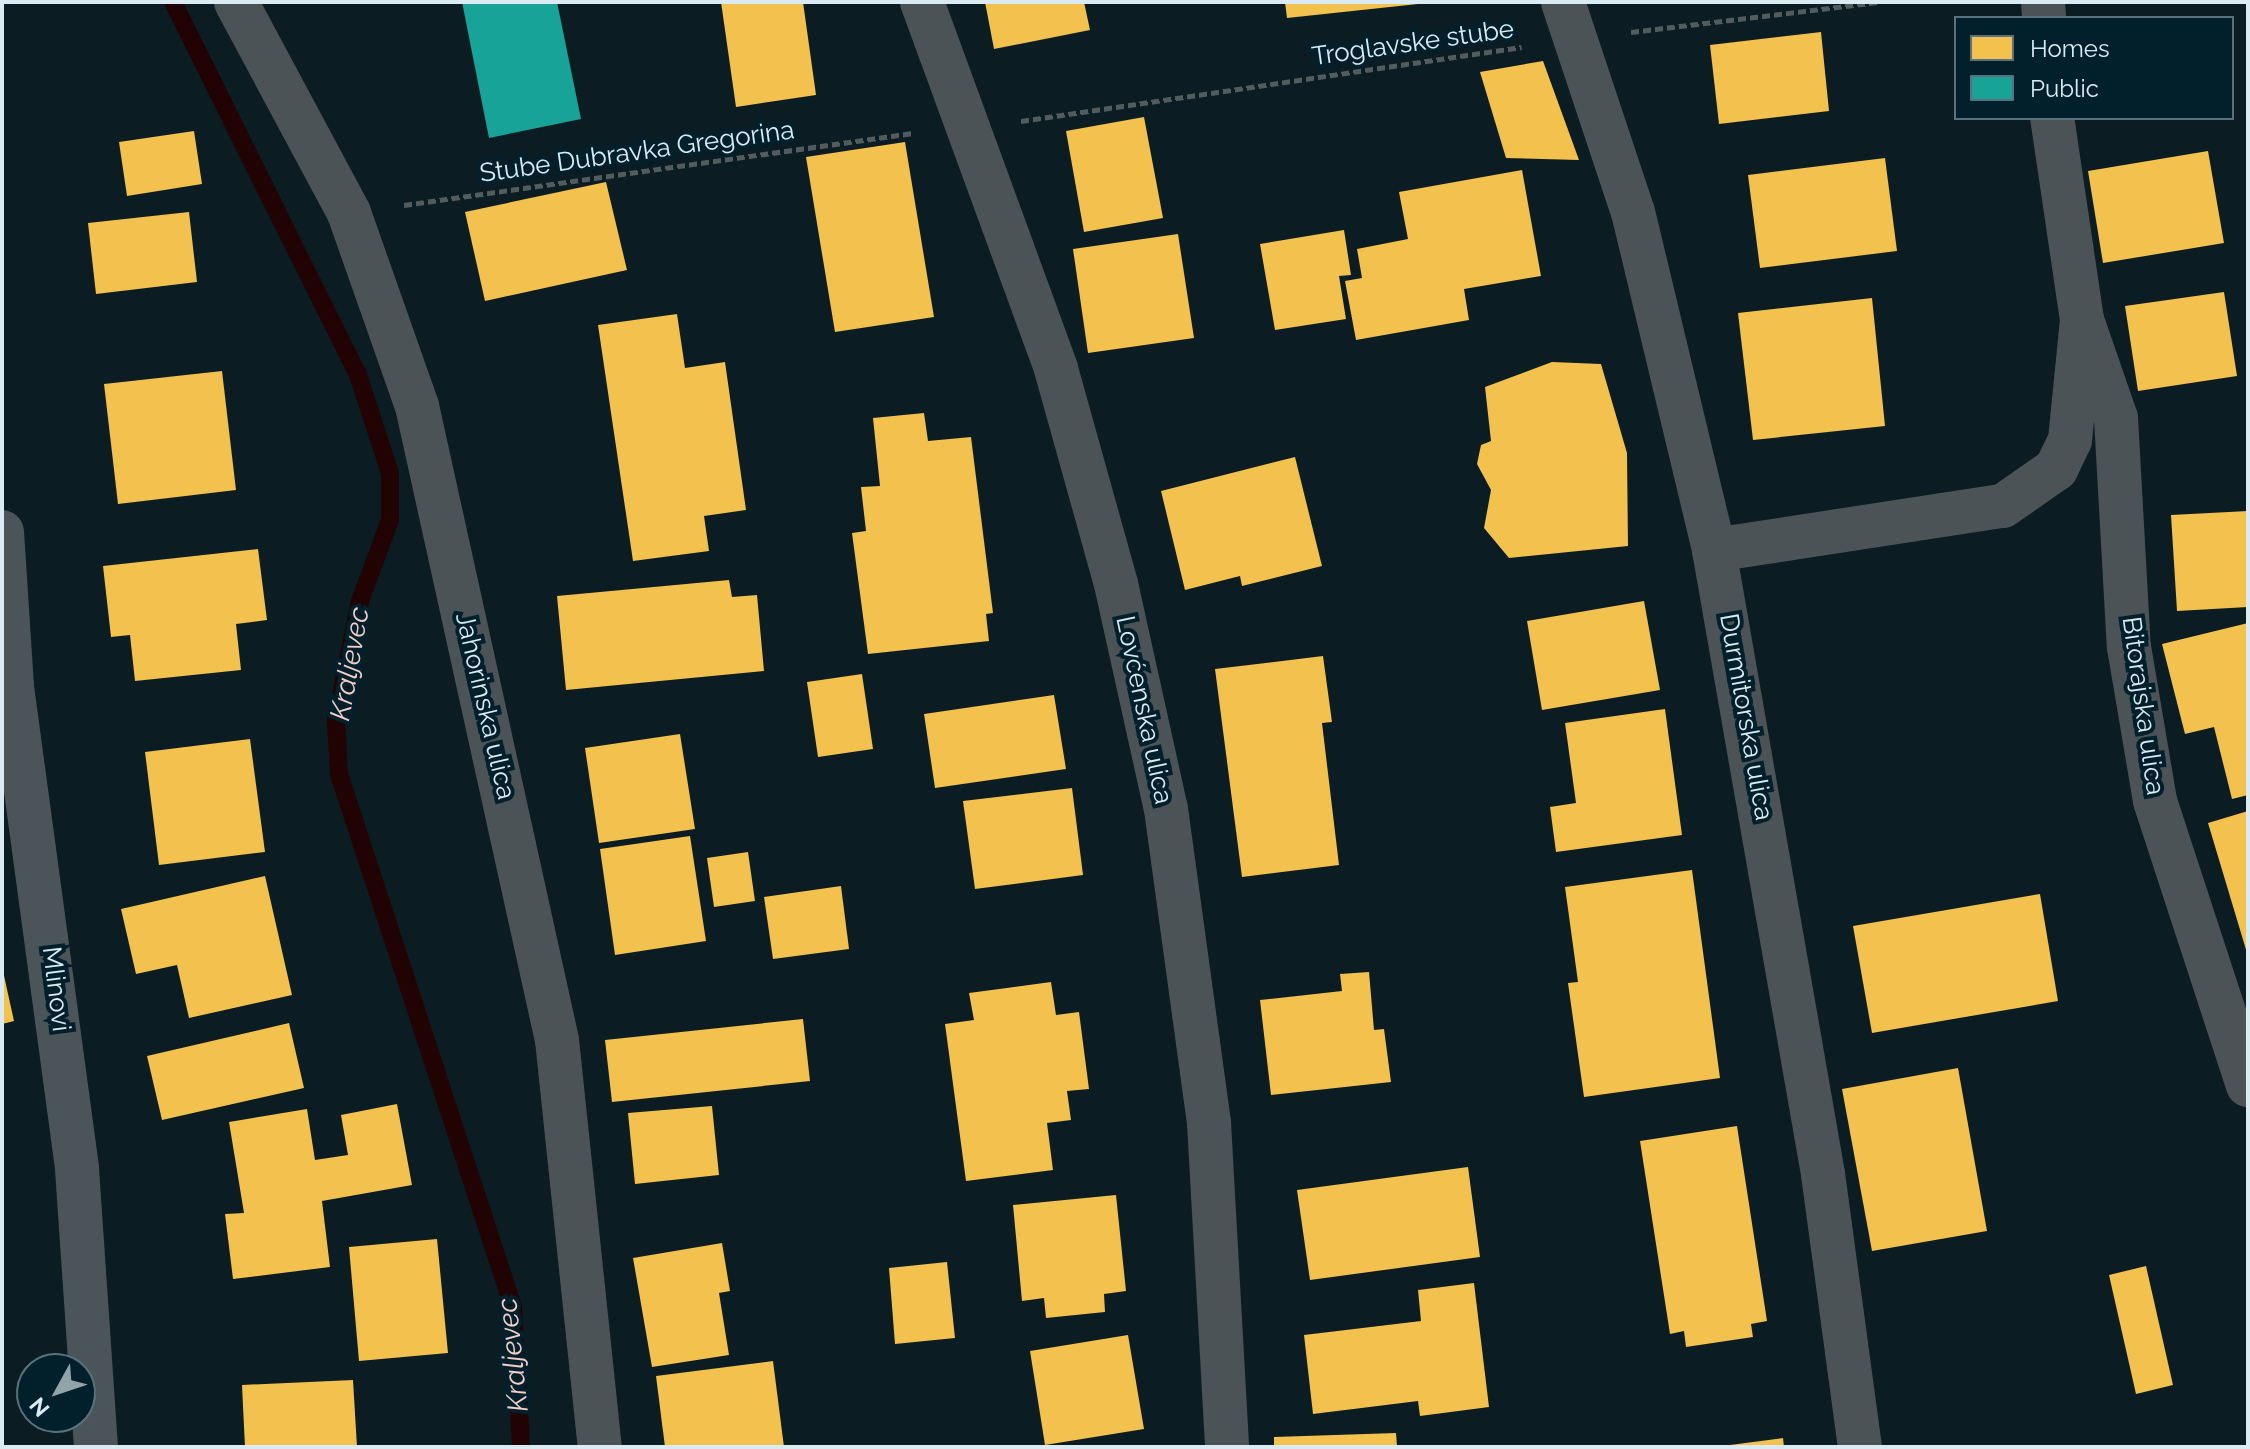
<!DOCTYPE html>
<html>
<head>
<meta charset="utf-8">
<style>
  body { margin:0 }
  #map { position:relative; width:2250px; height:1449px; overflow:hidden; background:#0b1c22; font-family:Raleway,sans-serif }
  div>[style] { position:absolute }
  .homes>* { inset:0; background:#f2c14e }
  .public>* { inset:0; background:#17a398 }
  .stream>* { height:18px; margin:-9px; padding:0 9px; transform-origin:9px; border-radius:9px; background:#210303 }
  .path>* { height:5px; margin-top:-2.5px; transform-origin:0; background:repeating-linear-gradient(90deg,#525c5f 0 8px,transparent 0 12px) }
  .minor>* { height:44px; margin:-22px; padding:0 22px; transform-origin:22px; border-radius:22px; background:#4c5356 }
  .secondary>* { height:44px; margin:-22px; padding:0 22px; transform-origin:22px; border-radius:22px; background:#4b5559 }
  span { translate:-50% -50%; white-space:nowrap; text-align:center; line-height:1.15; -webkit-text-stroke:8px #01202c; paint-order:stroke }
  .street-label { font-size:26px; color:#daebf3 }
  .water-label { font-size:28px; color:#f5cec5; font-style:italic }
  .frame { position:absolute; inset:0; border:4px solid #daebf3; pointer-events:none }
  .legend { position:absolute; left:1954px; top:16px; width:280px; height:104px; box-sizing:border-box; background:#01202c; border:2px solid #58717c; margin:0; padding:10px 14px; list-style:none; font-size:24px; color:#daebf3 }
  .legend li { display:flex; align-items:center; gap:16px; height:40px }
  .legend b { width:40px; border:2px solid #58717c }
  .north { position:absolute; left:16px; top:1353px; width:80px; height:80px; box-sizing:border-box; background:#01202c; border:2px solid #58717c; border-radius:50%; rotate:230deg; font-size:22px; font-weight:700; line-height:32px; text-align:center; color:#daebf3 }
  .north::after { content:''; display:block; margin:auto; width:28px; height:36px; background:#92a3aa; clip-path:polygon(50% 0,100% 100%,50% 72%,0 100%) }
</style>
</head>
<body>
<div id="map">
  <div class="homes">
    <div style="clip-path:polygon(721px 2px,803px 2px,816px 95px,736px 107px)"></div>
    <div style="clip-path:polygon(985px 2px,1084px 2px,1090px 30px,994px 49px)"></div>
    <div style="clip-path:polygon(1285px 2px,1417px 2px,1418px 4px,1287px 18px)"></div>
    <div style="clip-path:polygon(1821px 32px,1829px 111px,1719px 124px,1710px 45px)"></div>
    <div style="clip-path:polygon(1543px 61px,1579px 160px,1506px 158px,1480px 72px)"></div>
    <div style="clip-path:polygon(1144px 117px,1163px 218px,1084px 232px,1066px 131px)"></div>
    <div style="clip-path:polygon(194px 131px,202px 184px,127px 196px,119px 142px)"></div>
    <div style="clip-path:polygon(905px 142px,934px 317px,835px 332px,806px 157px)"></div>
    <div style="clip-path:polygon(2208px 151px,2224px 243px,2103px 263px,2088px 171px)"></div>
    <div style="clip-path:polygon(1885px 158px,1897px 251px,1760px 268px,1748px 175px)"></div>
    <div style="clip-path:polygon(1522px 170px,1541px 276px,1464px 289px,1469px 320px,1356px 340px,1345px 281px,1362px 278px,1357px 249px,1408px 239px,1399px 192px)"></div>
    <div style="clip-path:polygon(606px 182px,627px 270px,485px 301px,465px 212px)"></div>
    <div style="clip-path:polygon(189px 212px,197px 282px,96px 294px,88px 223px)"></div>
    <div style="clip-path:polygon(1344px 230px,1351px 275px,1339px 276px,1346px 319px,1275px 330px,1260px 244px)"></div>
    <div style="clip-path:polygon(1178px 234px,1194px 338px,1088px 353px,1073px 249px)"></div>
    <div style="clip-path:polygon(2224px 292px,2237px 376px,2138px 391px,2125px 306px)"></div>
    <div style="clip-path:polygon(1872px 298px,1885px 426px,1753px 440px,1738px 313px)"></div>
    <div style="clip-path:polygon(677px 314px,685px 368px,725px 362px,746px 510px,704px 516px,709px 551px,633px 561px,598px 325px)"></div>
    <div style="clip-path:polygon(1552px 362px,1601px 364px,1627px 453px,1628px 546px,1509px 558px,1484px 528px,1491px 490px,1477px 464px,1481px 445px,1491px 441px,1485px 387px)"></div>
    <div style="clip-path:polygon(222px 371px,236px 490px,118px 504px,104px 384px)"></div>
    <div style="clip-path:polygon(924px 413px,928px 441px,971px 437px,993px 613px,986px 614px,989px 641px,868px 654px,852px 533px,866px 531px,861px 487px,880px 486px,873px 418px)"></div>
    <div style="clip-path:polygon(1295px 457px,1322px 566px,1242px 586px,1240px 576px,1185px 590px,1161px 491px)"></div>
    <div style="clip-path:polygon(2248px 511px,2248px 607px,2177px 611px,2171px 515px)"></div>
    <div style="clip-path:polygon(258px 549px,267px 620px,236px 624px,241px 670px,135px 681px,130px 635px,111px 637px,103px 566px)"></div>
    <div style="clip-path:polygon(729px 580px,732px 597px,757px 595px,764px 671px,566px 690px,557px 596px)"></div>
    <div style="clip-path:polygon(1644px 601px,1660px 690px,1542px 710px,1527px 621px)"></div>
    <div style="clip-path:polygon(2248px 623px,2248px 795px,2232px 799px,2214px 727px,2185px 734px,2162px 644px)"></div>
    <div style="clip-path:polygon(1323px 656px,1332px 722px,1322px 723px,1339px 865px,1242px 877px,1215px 669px)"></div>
    <div style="clip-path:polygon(862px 674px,873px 749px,818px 757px,807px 682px)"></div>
    <div style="clip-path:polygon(1054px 695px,1066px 769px,935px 788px,924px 714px)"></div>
    <div style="clip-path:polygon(1665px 709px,1682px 835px,1556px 852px,1550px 807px,1576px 803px,1565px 723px)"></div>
    <div style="clip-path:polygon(680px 734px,695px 829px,599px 843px,585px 748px)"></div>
    <div style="clip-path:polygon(250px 739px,265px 852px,159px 865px,145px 752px)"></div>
    <div style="clip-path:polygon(1072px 788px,1083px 875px,975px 889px,963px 801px)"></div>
    <div style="clip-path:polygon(2248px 811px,2248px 953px,2247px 953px,2208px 823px)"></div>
    <div style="clip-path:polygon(690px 836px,706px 941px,615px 955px,600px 849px)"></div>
    <div style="clip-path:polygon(748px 852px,755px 901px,714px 907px,707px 858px)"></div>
    <div style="clip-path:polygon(1692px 870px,1720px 1078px,1584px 1097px,1568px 983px,1578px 982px,1565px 887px)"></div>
    <div style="clip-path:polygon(265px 876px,292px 995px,189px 1018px,177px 965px,136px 974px,121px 909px)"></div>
    <div style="clip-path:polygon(841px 886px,849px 949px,773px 959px,764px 897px)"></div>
    <div style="clip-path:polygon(2040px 894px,2058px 1001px,1872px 1033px,1853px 926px)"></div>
    <div style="clip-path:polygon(3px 971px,14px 1021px,2px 1024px,2px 972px)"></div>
    <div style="clip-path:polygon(1369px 972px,1374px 1030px,1384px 1029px,1391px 1082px,1271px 1095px,1260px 1000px,1342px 991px,1340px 974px)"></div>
    <div style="clip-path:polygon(1051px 982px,1056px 1015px,1079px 1012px,1089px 1089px,1067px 1091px,1071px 1120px,1047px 1123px,1053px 1170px,966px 1181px,945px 1024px,974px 1020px,969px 993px)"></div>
    <div style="clip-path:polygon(803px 1019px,810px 1081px,612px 1102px,605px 1040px)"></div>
    <div style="clip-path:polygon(289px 1023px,304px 1088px,162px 1120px,147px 1056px)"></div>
    <div style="clip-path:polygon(1958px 1068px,1987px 1231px,1872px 1251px,1842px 1089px)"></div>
    <div style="clip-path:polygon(397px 1104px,412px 1185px,322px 1201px,330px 1267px,233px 1279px,225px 1214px,244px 1213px,229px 1122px,307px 1109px,315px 1160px,348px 1155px,341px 1115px)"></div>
    <div style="clip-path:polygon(712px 1106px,719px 1175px,635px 1184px,628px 1113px)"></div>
    <div style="clip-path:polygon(1737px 1126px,1767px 1321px,1751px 1324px,1753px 1337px,1686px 1347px,1684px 1331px,1670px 1334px,1640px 1141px)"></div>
    <div style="clip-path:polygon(1468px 1167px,1480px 1257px,1310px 1280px,1297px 1190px)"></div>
    <div style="clip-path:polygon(1116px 1195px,1126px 1291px,1104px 1294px,1105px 1312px,1046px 1318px,1044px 1298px,1022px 1301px,1013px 1205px)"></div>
    <div style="clip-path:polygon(437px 1239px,448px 1353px,359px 1361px,349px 1247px)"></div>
    <div style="clip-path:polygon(722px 1243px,730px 1291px,719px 1293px,729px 1355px,652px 1367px,633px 1258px)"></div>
    <div style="clip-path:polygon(947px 1262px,955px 1338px,895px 1344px,889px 1268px)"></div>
    <div style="clip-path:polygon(2146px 1266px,2173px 1385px,2136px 1394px,2109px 1275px)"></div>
    <div style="clip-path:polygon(1474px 1283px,1489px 1407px,1420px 1416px,1418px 1401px,1313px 1414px,1304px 1335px,1421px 1321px,1418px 1290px)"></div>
    <div style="clip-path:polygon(1128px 1335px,1144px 1429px,1045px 1445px,1030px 1351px)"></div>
    <div style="clip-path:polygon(773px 1361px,784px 1447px,665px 1447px,656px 1376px)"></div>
    <div style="clip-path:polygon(353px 1380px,357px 1447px,245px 1447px,242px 1385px)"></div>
    <div style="clip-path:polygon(1396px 1433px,1397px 1447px,1274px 1447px,1274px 1437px)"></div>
    <div style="clip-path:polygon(1783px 1438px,1784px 1447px,1731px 1447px,1730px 1445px)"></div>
  </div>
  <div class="public">
    <div style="clip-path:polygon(462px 2px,557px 2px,581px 119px,489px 138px)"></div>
  </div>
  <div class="stream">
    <div style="left:173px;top:2px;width:413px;rotate:63.6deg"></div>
    <div style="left:357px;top:372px;width:106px;rotate:71.9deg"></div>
    <div style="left:390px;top:473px;width:47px;rotate:90deg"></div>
    <div style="left:390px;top:520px;width:86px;rotate:110.3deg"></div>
    <div style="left:360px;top:601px;width:121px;rotate:101.4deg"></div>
    <div style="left:336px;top:720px;width:54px;rotate:86.8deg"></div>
    <div style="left:339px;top:774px;width:561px;rotate:71.92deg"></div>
    <div style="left:513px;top:1307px;width:140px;rotate:86.7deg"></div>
  </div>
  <div class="path">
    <div style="left:1631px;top:32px;width:251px;rotate:-6.9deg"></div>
    <div style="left:1021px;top:121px;width:506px;rotate:-8.4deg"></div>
    <div style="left:404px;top:205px;width:514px;rotate:-8.05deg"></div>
  </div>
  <div class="minor">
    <div style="left:236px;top:2px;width:239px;rotate:61.8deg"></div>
    <div style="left:349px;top:213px;width:205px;rotate:70.6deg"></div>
    <div style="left:417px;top:406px;width:649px;rotate:77.55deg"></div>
    <div style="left:557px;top:1040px;width:409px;rotate:84deg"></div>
    <div style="left:922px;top:2px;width:391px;rotate:69.9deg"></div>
    <div style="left:1056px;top:369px;width:223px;rotate:74.4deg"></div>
    <div style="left:1116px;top:584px;width:230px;rotate:77.5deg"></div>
    <div style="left:1166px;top:809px;width:317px;rotate:82.2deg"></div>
    <div style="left:1209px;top:1123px;width:324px;rotate:86.8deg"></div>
    <div style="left:1563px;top:2px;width:221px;rotate:71.6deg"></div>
    <div style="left:1633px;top:212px;width:348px;rotate:76.5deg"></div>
    <div style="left:1714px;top:550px;width:633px;rotate:80.09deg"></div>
    <div style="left:1823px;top:1174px;width:275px;rotate:82.3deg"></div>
    <div style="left:2043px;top:2px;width:16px;rotate:86deg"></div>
    <div style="left:2082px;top:320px;width:104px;rotate:70.9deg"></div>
    <div style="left:2116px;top:418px;width:229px;rotate:86.8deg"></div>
    <div style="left:2129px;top:647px;width:156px;rotate:80.4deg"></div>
    <div style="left:2155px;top:801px;width:299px;rotate:71.9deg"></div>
    <div style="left:1714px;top:550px;width:292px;rotate:-8.7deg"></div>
    <div style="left:2003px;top:506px;width:65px;rotate:-34.9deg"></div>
    <div style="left:2056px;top:469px;width:32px;rotate:-64deg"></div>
    <div style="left:2070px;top:440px;width:121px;rotate:-84.3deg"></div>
    <div style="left:2082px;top:320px;width:204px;rotate:-98.4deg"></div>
  </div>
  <div class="secondary">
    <div style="left:2px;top:532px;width:155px;rotate:86.3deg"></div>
    <div style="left:12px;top:687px;width:486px;rotate:82.3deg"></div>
    <div style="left:77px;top:1169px;width:279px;rotate:86.1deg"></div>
  </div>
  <div class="street-label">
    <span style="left:1413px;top:43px;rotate:-8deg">Troglavske stube</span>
    <span style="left:637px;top:152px;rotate:-8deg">Stube Dubravka Gregorina</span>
    <span style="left:485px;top:706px;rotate:77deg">Jahorinska ulica</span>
    <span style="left:2143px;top:706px;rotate:82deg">Bitorajska ulica</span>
    <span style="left:1144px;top:710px;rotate:78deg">Lovćenska ulica</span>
    <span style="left:1746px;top:717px;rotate:80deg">Durmitorska ulica</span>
    <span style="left:56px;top:989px;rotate:83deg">Mlinovi</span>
  </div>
  <div class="water-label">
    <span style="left:350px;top:664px;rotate:-80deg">Kraljevec</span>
    <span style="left:513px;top:1355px;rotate:-96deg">Kraljevec</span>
  </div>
  <div class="frame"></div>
  <ul class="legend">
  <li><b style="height:22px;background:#f2c14e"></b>Homes</li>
  <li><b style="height:22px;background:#17a398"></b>Public</li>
  </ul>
  <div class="north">N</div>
</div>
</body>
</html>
